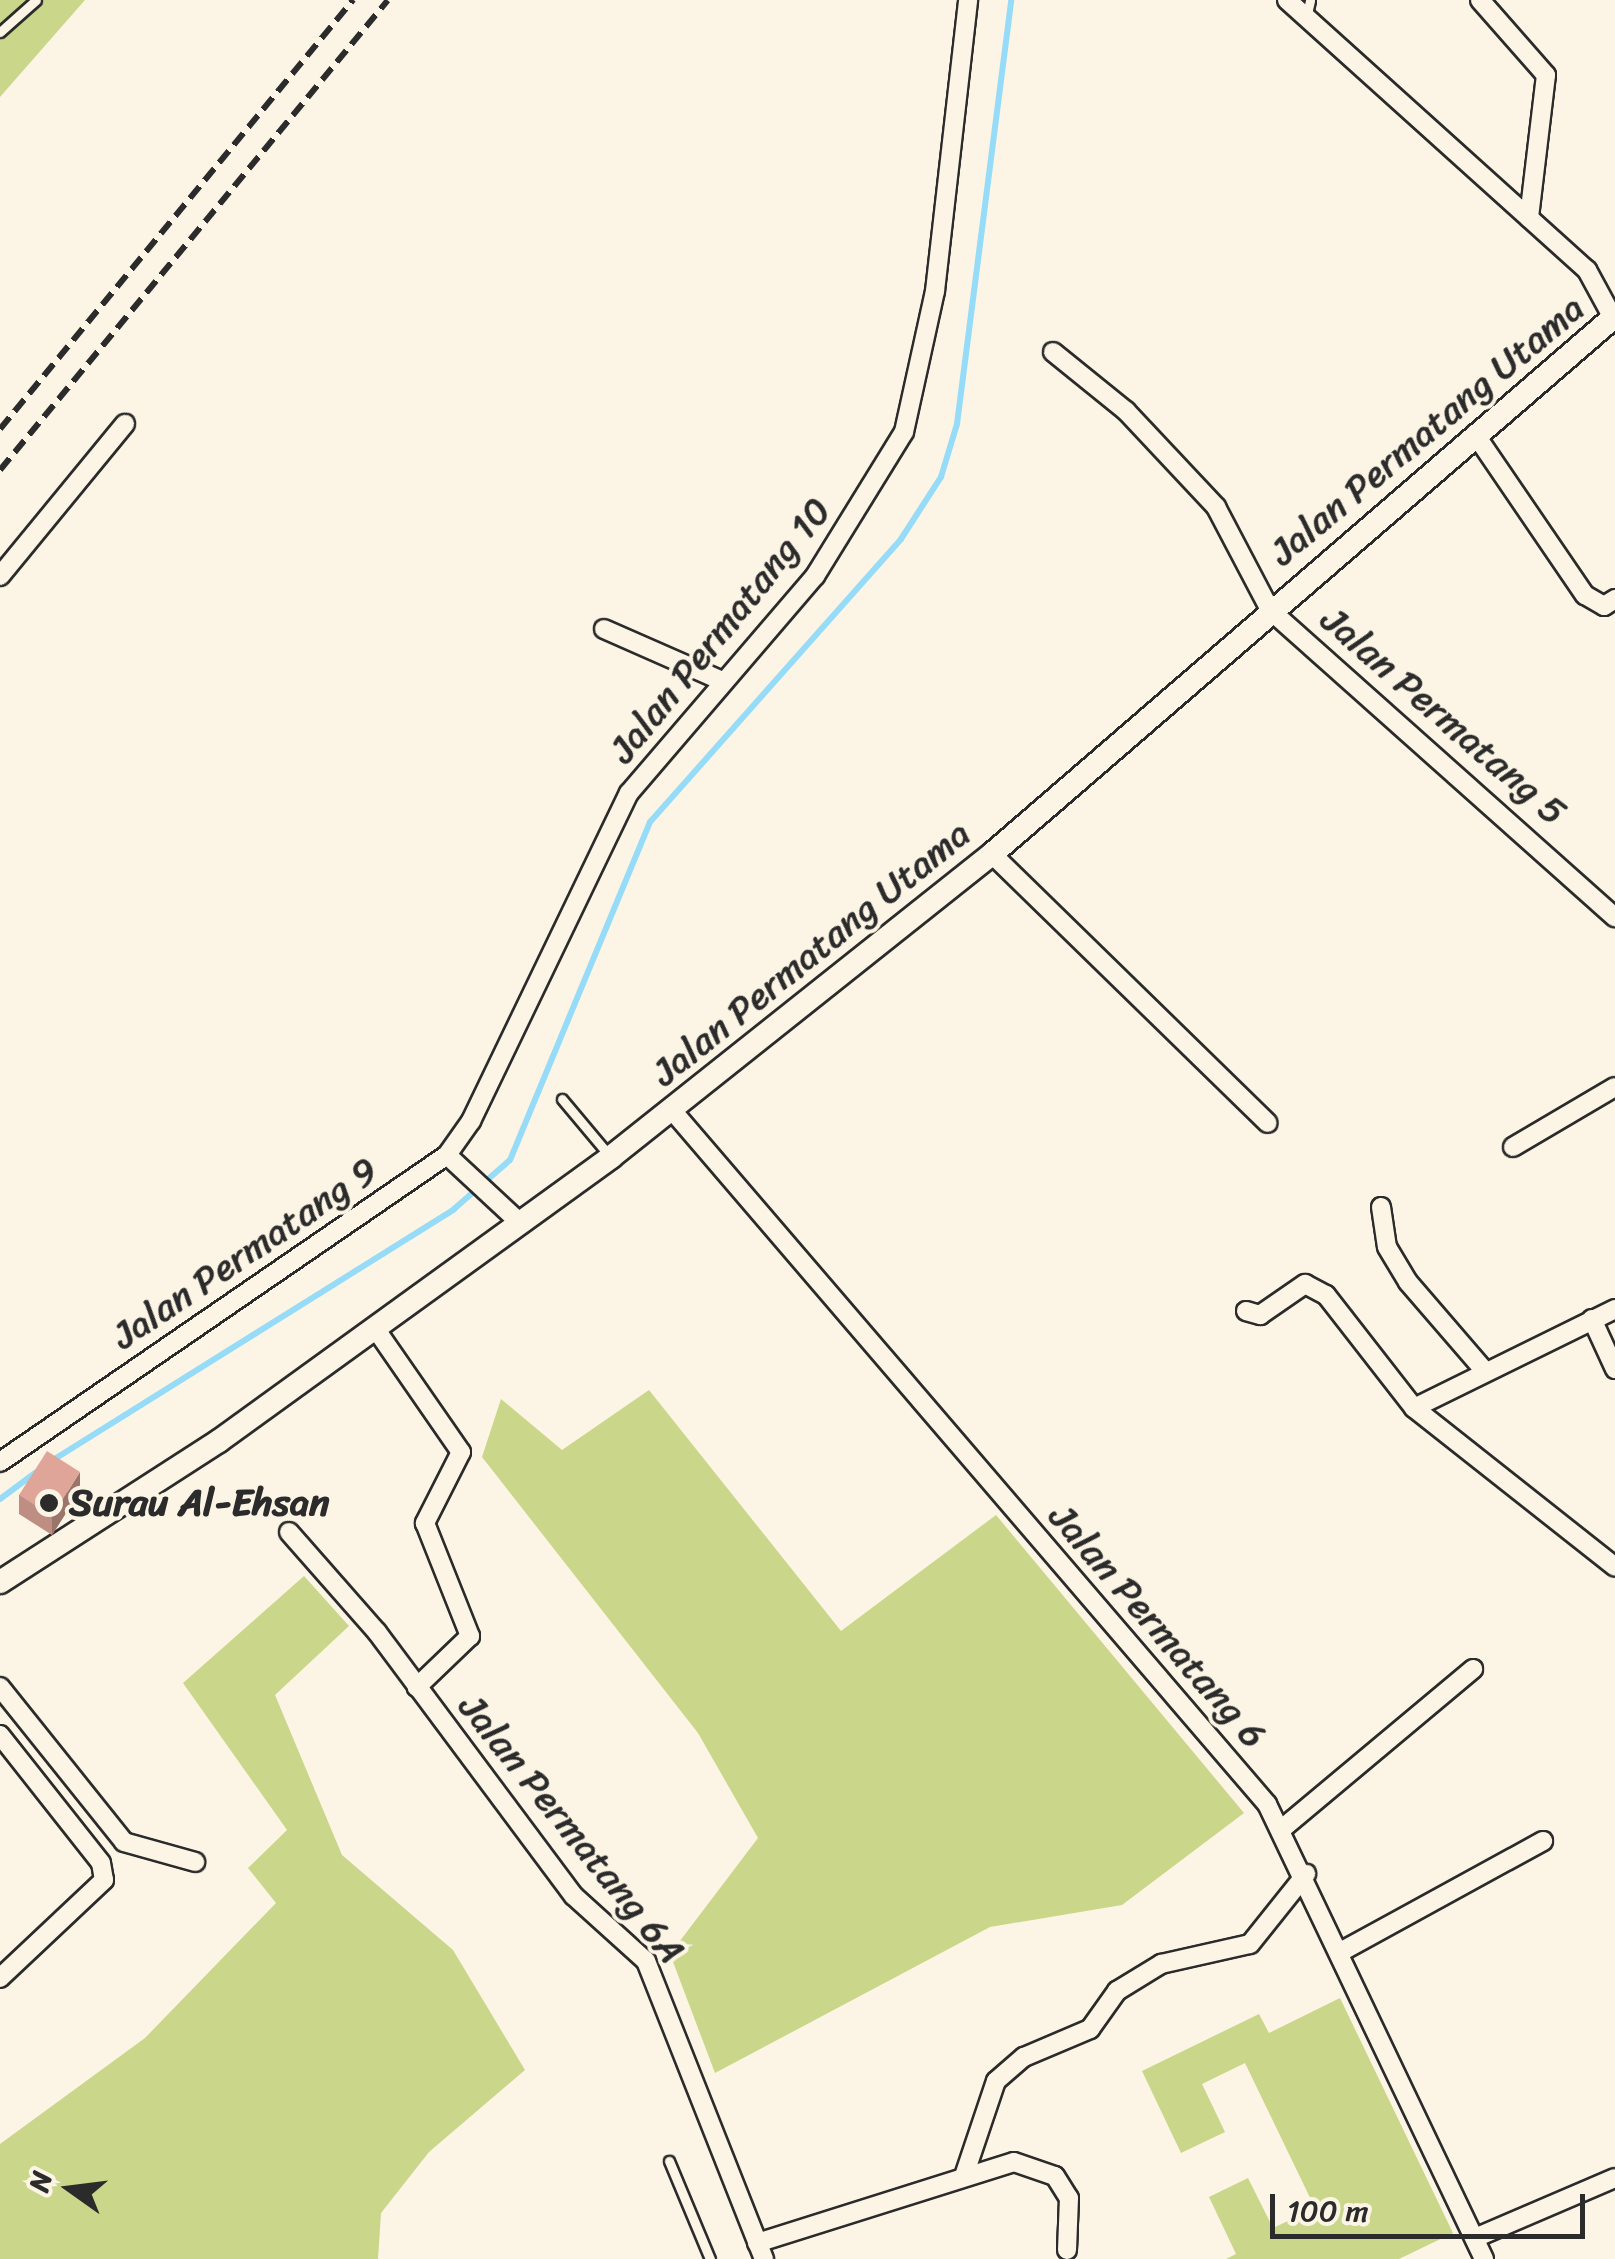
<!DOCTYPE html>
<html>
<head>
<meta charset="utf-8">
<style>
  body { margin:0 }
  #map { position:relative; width:1615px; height:2259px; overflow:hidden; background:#fcf5e5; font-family:Sriracha,sans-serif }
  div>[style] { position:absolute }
  .green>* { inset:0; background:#cad689 }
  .stream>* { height:6px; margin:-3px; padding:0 3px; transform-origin:3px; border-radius:3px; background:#96dcf8 }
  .roads { filter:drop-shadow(2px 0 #2b2b2b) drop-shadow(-2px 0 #2b2b2b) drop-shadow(0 2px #2b2b2b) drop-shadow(0 -2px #2b2b2b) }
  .lane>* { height:9px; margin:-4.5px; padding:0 4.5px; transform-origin:4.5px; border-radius:4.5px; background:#fcf5e5 }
  .street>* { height:18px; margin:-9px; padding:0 9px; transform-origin:9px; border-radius:9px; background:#fcf5e5 }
  .secondary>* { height:22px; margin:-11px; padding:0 11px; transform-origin:11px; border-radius:11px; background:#fcf5e5 }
  .rail>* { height:6px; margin-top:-3px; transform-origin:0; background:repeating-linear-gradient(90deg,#2b2b2b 0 15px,transparent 0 23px) }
  .wall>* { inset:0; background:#bf8e83 }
  .shaded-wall>* { inset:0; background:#9b746a }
  .building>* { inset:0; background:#dea598 }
  .dots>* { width:28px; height:28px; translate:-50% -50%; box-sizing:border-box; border:5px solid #fcf5e5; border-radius:50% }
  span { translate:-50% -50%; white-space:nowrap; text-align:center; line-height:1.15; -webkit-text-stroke:8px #fcf5e5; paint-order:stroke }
  .street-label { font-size:38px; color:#2b2b2b }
  .poi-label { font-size:38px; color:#2b2b2b; font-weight:700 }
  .left { translate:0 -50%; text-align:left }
  .north { position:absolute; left:20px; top:2139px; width:100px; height:100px; -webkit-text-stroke:8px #fcf5e5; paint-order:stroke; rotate:284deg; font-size:28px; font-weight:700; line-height:40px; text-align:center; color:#2b2b2b }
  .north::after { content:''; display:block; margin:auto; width:35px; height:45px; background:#2b2b2b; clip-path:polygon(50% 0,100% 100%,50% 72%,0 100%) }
  .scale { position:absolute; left:1270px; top:2194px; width:315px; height:45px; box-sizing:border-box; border:5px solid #2b2b2b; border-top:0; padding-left:12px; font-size:30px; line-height:35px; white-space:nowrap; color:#2b2b2b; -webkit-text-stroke:8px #fcf5e5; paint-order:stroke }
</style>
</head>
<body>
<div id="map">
  <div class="green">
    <div style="clip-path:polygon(0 0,85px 0,0 97px)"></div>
    <div style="clip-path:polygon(649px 1390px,841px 1631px,996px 1515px,1244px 1813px,1122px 1905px,990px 1927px,715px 2073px,670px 1954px,758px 1838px,698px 1733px,482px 1457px,501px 1399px,562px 1450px)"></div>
    <div style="clip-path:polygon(304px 1576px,349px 1626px,275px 1695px,342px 1855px,453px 1950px,525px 2070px,429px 2152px,381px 2213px,378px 2259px,0 2259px,0 2144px,145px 2038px,276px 1903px,248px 1868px,287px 1830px,183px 1683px)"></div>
    <div style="clip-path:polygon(1340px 1998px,1453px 2233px,1399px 2259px,1226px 2259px,1236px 2254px,1209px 2197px,1248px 2178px,1273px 2228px,1315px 2208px,1245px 2063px,1202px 2084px,1225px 2132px,1181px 2153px,1142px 2071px,1259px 2014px,1269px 2033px)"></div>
  </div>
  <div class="stream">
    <div style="left:53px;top:1460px;width:473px;rotate:-32deg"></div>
    <div style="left:454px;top:1209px;width:74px;rotate:-41.2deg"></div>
    <div style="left:510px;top:1160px;width:366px;rotate:-67.5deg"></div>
    <div style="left:650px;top:822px;width:378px;rotate:-48.4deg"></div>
    <div style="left:901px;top:539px;width:74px;rotate:-57.2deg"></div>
    <div style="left:941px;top:477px;width:55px;rotate:-73.2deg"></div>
    <div style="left:957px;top:424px;width:427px;rotate:-82.7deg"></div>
    <div style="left:0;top:1499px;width:44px;rotate:-36.6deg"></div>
  </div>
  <div class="roads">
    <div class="lane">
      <div style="left:1306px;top:18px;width:18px;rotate:-77deg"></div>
      <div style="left:0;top:32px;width:48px;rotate:-41.6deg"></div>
      <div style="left:562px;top:1099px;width:72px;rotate:50.1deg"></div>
      <div style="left:669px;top:2161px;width:106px;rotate:67.3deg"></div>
    </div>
    <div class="street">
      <div style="left:1287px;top:0;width:404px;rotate:42deg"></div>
      <div style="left:1587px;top:270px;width:52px;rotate:61.5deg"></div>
      <div style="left:1480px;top:0;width:100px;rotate:48.7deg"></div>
      <div style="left:1546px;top:75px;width:144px;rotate:96.8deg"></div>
      <div style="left:1053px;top:352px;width:94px;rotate:38.9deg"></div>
      <div style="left:1126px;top:411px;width:132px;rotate:46.8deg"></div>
      <div style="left:1216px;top:507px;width:116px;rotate:62.3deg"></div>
      <div style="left:1270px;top:610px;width:462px;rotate:41.7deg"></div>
      <div style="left:1475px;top:434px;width:195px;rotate:55.7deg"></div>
      <div style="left:1585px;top:595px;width:22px;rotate:30deg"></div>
      <div style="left:1604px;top:606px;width:13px;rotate:-32deg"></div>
      <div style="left:0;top:576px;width:197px;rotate:-50.6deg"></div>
      <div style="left:604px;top:629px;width:127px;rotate:23.7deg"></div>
      <div style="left:992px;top:854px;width:385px;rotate:44.3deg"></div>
      <div style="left:671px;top:1109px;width:916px;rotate:49.39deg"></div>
      <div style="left:1267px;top:1804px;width:504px;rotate:64.5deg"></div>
      <div style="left:1513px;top:1147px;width:118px;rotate:-30.5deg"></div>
      <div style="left:447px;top:1155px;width:97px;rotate:42.9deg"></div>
      <div style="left:1381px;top:1207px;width:40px;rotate:81.5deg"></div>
      <div style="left:1387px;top:1247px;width:41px;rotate:59deg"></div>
      <div style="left:1408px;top:1282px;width:116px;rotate:49.2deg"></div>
      <div style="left:1246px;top:1311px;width:15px;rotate:16deg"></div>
      <div style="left:1260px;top:1315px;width:55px;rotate:-34.6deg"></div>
      <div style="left:1305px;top:1284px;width:24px;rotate:28deg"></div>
      <div style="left:1326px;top:1295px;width:143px;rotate:52.1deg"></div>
      <div style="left:1414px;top:1408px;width:256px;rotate:38.3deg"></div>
      <div style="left:1592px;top:1319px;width:55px;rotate:65.3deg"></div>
      <div style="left:375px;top:1328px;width:151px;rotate:55.3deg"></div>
      <div style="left:461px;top:1452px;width:80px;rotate:116.9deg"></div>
      <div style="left:425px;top:1523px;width:122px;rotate:68.3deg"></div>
      <div style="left:470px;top:1636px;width:74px;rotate:136.1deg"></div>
      <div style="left:1414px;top:1408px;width:224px;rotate:-26.2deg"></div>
      <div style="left:0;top:1462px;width:542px;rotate:-34.48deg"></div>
      <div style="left:447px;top:1155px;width:42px;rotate:-54.8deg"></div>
      <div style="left:471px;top:1121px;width:364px;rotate:-64.3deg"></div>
      <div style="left:629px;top:793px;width:286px;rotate:-49.4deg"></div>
      <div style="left:815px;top:576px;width:169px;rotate:-58.3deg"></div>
      <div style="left:904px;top:432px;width:144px;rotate:-77.6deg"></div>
      <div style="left:935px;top:291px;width:293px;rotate:-83.5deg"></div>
      <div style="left:289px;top:1532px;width:133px;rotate:48.7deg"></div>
      <div style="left:377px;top:1632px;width:329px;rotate:53.3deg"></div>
      <div style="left:574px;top:1896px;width:97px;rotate:42.1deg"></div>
      <div style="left:646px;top:1961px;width:321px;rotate:68.4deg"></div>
      <div style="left:0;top:1687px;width:198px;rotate:51.3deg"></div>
      <div style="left:124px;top:1842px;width:74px;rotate:15.7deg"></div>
      <div style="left:0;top:1735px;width:163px;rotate:51.7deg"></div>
      <div style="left:101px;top:1863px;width:17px;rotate:80deg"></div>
      <div style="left:104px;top:1880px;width:143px;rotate:136.7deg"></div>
      <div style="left:1283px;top:1828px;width:248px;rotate:-39.9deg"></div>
      <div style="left:1344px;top:1950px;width:227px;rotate:-28.7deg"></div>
      <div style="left:965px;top:2173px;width:97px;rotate:-71.4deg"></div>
      <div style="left:996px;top:2081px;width:37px;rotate:-41deg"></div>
      <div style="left:1024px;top:2057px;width:72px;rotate:-23deg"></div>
      <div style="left:1090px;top:2029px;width:47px;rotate:-54.6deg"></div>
      <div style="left:1117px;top:1991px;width:52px;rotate:-31.5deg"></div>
      <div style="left:1161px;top:1964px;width:91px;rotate:-12.7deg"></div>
      <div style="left:1250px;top:1944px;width:90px;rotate:-51.3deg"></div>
      <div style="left:1475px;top:2238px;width:152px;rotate:-23.2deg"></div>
      <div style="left:757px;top:2243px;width:269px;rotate:-17.5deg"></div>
      <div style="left:1014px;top:2162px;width:43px;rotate:18.9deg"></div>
      <div style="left:1055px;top:2176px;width:26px;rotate:58deg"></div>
      <div style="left:1069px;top:2198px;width:52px;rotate:92.2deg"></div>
    </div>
    <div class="secondary">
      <div style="left:0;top:1582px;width:260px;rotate:-32.8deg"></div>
      <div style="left:219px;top:1441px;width:484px;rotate:-35.9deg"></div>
      <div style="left:611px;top:1157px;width:487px;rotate:-38.5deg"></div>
      <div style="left:992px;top:854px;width:823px;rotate:-40.81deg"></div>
    </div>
  </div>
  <div class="rail">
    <div style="left:0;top:429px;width:556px;rotate:-50.55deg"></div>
    <div style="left:0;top:470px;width:609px;rotate:-50.46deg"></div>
  </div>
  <div class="wall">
    <div style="clip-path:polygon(80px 1491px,52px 1535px,19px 1514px,19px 1495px)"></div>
  </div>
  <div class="shaded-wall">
    <div style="clip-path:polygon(80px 1472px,80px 1491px,52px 1535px,52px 1516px)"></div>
  </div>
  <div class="building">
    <div style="clip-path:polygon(47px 1451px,80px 1472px,52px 1516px,19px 1495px)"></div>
  </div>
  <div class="dots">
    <div style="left:49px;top:1503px;background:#2b2b2b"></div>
  </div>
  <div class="street-label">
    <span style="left:1427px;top:430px;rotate:-40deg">Jalan Permatang Utama</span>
    <span style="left:720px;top:630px;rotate:-51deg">Jalan Permatang 10</span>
    <span style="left:1444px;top:716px;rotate:41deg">Jalan Permatang 5</span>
    <span style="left:811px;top:953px;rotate:-39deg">Jalan Permatang Utama</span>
    <span style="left:245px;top:1253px;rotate:-34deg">Jalan Permatang 9</span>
    <span style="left:1158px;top:1626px;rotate:49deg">Jalan Permatang 6</span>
    <span style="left:572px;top:1829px;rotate:51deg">Jalan Permatang 6A</span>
  </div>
  <div class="poi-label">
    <span class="left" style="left:69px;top:1503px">Surau Al-Ehsan</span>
  </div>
  <div class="north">N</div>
  <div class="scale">100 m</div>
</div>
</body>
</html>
